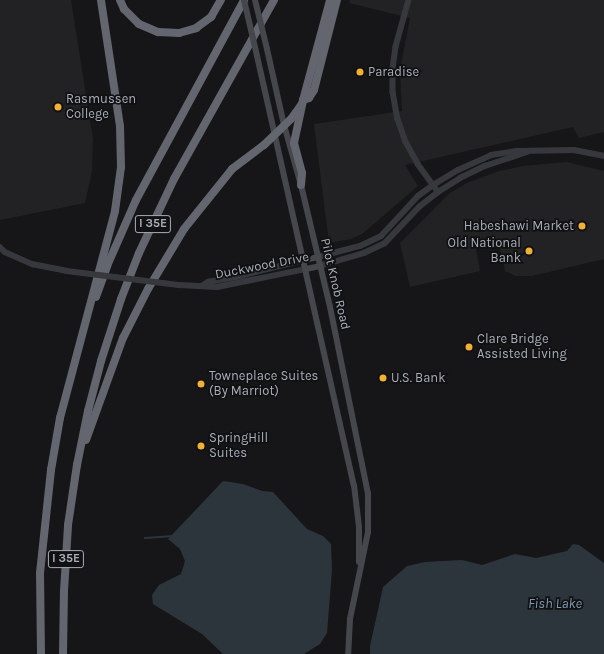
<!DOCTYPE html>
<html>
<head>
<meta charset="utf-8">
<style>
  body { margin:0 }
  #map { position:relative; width:604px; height:654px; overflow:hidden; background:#161618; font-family:Karla,sans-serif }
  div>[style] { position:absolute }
  .built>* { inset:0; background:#222225 }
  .water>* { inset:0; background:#2c353c }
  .stream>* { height:1.5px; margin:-0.75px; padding:0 0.75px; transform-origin:0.75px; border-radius:0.75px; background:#2c353c }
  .tertiary>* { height:5.5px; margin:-2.75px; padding:0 2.75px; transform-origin:2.75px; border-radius:2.75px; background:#37383d }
  .secondary>* { height:6px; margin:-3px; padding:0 3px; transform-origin:3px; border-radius:3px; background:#45474d }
  .motorway>* { height:8px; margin:-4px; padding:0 4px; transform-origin:4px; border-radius:4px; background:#63666e }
  .tertiary-bridge>* { height:5.5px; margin:-2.75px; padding:0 2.75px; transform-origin:2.75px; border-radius:2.75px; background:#37383d }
  .secondary-bridge>* { height:6px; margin:-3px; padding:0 3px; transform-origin:3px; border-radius:3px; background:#45474d }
  .dots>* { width:11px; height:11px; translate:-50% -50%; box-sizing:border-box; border:2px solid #111113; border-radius:50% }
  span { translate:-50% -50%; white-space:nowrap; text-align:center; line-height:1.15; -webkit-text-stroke:3.5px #111113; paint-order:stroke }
  .shield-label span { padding:1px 3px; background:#111113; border:1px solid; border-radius:3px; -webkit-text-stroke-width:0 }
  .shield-label { font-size:12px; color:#a8adb8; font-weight:700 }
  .poi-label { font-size:13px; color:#a8adb8 }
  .left { translate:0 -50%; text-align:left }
  .right { translate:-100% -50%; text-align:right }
  .street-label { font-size:13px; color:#a8adb8 }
  .water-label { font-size:14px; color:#7f9bb3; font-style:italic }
</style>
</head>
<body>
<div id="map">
  <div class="built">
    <div style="clip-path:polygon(0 0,71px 0,93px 139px,92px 171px,85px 203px,0 220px)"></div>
    <div style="clip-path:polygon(350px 0,604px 0,604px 132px,579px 138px,573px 127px,405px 165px,418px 186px,362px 234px,351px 239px,329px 243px,314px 124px,402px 111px,400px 70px,410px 18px,349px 3px)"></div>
    <div style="clip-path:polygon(567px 162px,604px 171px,604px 259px,532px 276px,516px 276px,505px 271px,498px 239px,475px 244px,480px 271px,410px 287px,400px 243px,450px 193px,467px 183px,499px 171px,523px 166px)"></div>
  </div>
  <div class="water">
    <div style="clip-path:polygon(223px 481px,243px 484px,262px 491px,273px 492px,307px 529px,323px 536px,331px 544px,332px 570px,327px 633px,320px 644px,304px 654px,223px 654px,202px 634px,153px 604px,152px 595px,159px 585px,181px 574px,185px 561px,180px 549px,168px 539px)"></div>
    <div style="clip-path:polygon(573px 544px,579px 545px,604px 563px,604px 654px,370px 654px,370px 646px,383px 587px,407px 566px,425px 562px,462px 560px,482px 565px,515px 554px,536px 558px,567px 551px)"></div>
  </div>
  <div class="stream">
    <div style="left:145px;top:538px;width:28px;rotate:-4deg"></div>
  </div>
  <div class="tertiary">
    <div style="left:409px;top:0;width:49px;rotate:105.5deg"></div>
    <div style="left:396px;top:47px;width:22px;rotate:98deg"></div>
    <div style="left:393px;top:69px;width:23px;rotate:90deg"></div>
    <div style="left:393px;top:92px;width:27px;rotate:80deg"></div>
    <div style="left:398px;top:119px;width:24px;rotate:71deg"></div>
    <div style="left:406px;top:142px;width:25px;rotate:61deg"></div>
    <div style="left:418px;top:164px;width:34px;rotate:54deg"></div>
    <div style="left:0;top:247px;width:7px;rotate:45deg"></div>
    <div style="left:5px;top:252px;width:30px;rotate:24deg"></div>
    <div style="left:32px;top:264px;width:36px;rotate:11deg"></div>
    <div style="left:318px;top:257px;width:43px;rotate:-14.7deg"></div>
    <div style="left:360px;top:246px;width:23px;rotate:-25deg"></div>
    <div style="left:381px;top:236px;width:54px;rotate:-47.2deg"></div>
    <div style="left:418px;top:196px;width:19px;rotate:-36deg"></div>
    <div style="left:433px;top:185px;width:29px;rotate:-31deg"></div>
    <div style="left:458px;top:170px;width:36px;rotate:-24deg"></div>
    <div style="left:491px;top:155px;width:26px;rotate:-9deg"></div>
    <div style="left:517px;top:151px;width:57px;rotate:-1deg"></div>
    <div style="left:574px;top:150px;width:31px;rotate:11deg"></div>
    <div style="left:320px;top:266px;width:46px;rotate:-16.5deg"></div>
    <div style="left:364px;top:253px;width:23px;rotate:-25deg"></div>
    <div style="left:385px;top:243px;width:50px;rotate:-46.6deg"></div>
    <div style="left:419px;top:207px;width:24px;rotate:-38deg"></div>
    <div style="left:438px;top:192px;width:26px;rotate:-32deg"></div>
    <div style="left:460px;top:178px;width:28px;rotate:-26deg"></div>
    <div style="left:485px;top:166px;width:44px;rotate:-18.4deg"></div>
    <div style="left:180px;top:285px;width:37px;rotate:3deg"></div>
    <div style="left:217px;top:287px;width:91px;rotate:-11.4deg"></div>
    <div style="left:203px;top:285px;width:6px;rotate:-31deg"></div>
    <div style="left:208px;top:282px;width:28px;rotate:-10deg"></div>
    <div style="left:236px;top:277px;width:70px;rotate:-14deg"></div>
  </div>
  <div class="secondary">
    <div style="left:267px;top:49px;width:78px;rotate:77.4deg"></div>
    <div style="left:284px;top:125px;width:62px;rotate:74.2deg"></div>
    <div style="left:301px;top:185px;width:125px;rotate:76.6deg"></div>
    <div style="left:330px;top:307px;width:190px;rotate:78.5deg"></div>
    <div style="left:368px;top:493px;width:39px;rotate:90deg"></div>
    <div style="left:368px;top:532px;width:89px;rotate:101.7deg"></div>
    <div style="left:350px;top:619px;width:35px;rotate:93deg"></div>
    <div style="left:257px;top:56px;width:440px;rotate:77.3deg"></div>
    <div style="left:354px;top:485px;width:42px;rotate:83.2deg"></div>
    <div style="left:359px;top:527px;width:35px;rotate:90deg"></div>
    <div style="left:304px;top:260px;width:14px;rotate:-12deg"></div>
    <div style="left:306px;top:269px;width:14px;rotate:-12deg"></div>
  </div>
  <div class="motorway">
    <div style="left:120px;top:0;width:10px;rotate:66deg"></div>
    <div style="left:124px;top:9px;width:21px;rotate:45deg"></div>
    <div style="left:139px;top:24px;width:21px;rotate:23deg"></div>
    <div style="left:158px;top:32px;width:21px;rotate:3deg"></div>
    <div style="left:179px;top:33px;width:18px;rotate:-16deg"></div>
    <div style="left:196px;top:28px;width:19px;rotate:-36deg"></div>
    <div style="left:211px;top:17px;width:20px;rotate:-60deg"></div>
    <div style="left:303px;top:100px;width:6px;rotate:-18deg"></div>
    <div style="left:309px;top:98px;width:9px;rotate:-58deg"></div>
    <div style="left:314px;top:90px;width:93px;rotate:-75.7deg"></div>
    <div style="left:301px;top:185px;width:12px;rotate:-85deg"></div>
    <div style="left:302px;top:173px;width:31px;rotate:-105deg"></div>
    <div style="left:294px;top:143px;width:40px;rotate:-78deg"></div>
    <div style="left:302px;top:104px;width:108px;rotate:-74.9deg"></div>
    <div style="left:96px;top:297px;width:33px;rotate:-70deg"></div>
    <div style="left:107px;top:266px;width:72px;rotate:-66.3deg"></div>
    <div style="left:136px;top:200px;width:227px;rotate:-61.6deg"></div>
    <div style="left:86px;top:440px;width:109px;rotate:-70.1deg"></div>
    <div style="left:123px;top:338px;width:55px;rotate:-63deg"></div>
    <div style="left:148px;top:289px;width:70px;rotate:-59deg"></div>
    <div style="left:184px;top:229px;width:77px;rotate:-51.3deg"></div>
    <div style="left:232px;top:169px;width:40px;rotate:-37deg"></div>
    <div style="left:264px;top:145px;width:37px;rotate:-44deg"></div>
    <div style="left:291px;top:119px;width:19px;rotate:-54deg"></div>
    <div style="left:41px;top:654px;width:81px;rotate:-90.7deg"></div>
    <div style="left:40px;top:573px;width:104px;rotate:-83.9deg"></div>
    <div style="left:51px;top:470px;width:53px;rotate:-80.2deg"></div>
    <div style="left:60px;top:418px;width:214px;rotate:-75.1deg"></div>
    <div style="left:115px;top:211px;width:44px;rotate:-82.2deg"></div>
    <div style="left:121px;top:167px;width:41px;rotate:-91.4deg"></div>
    <div style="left:120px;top:126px;width:127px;rotate:-98.6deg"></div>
    <div style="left:63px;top:654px;width:63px;rotate:-89.1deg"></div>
    <div style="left:64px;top:591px;width:66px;rotate:-86.5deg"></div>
    <div style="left:68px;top:525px;width:61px;rotate:-81.5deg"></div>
    <div style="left:77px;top:465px;width:55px;rotate:-78.5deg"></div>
    <div style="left:88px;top:411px;width:52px;rotate:-75.4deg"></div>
    <div style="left:101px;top:361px;width:65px;rotate:-72.1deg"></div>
    <div style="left:121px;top:299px;width:49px;rotate:-68.6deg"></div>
    <div style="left:139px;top:253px;width:82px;rotate:-64.7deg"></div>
    <div style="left:174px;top:179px;width:205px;rotate:-60.8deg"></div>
  </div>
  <div class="tertiary-bridge">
    <div style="left:67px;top:271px;width:114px;rotate:7.1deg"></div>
  </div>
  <div class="secondary-bridge">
    <div style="left:244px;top:0;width:57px;rotate:76.9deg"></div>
    <div style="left:255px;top:0;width:50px;rotate:76.2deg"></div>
  </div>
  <div class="dots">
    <div style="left:360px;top:72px;background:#f2b134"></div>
    <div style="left:58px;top:107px;background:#f2b134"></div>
    <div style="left:582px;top:226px;background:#f2b134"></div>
    <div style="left:529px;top:251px;background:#f2b134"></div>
    <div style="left:469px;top:347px;background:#f2b134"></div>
    <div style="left:383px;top:378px;background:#f2b134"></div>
    <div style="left:201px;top:384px;background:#f2b134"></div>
    <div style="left:201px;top:446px;background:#f2b134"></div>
  </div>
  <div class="shield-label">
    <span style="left:153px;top:224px">I 35E</span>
    <span style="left:66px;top:559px">I 35E</span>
  </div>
  <div class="poi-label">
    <span class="left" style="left:368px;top:72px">Paradise</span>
    <span class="left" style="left:66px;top:107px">Rasmussen<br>College</span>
    <span class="right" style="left:574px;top:226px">Habeshawi Market</span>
    <span class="right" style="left:521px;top:251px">Old National<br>Bank</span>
    <span class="left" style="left:477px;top:347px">Clare Bridge<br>Assisted Living</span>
    <span class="left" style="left:209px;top:384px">Towneplace Suites<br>(By Marriot)</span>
    <span class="left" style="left:391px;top:378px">U.S. Bank</span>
    <span class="left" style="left:209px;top:446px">SpringHill<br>Suites</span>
  </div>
  <div class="street-label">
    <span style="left:262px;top:266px;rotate:-11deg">Duckwood Drive</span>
    <span style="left:335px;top:284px;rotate:77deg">Pilot Knob Road</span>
  </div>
  <div class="water-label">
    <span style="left:555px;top:604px">Fish Lake</span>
  </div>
</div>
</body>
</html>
